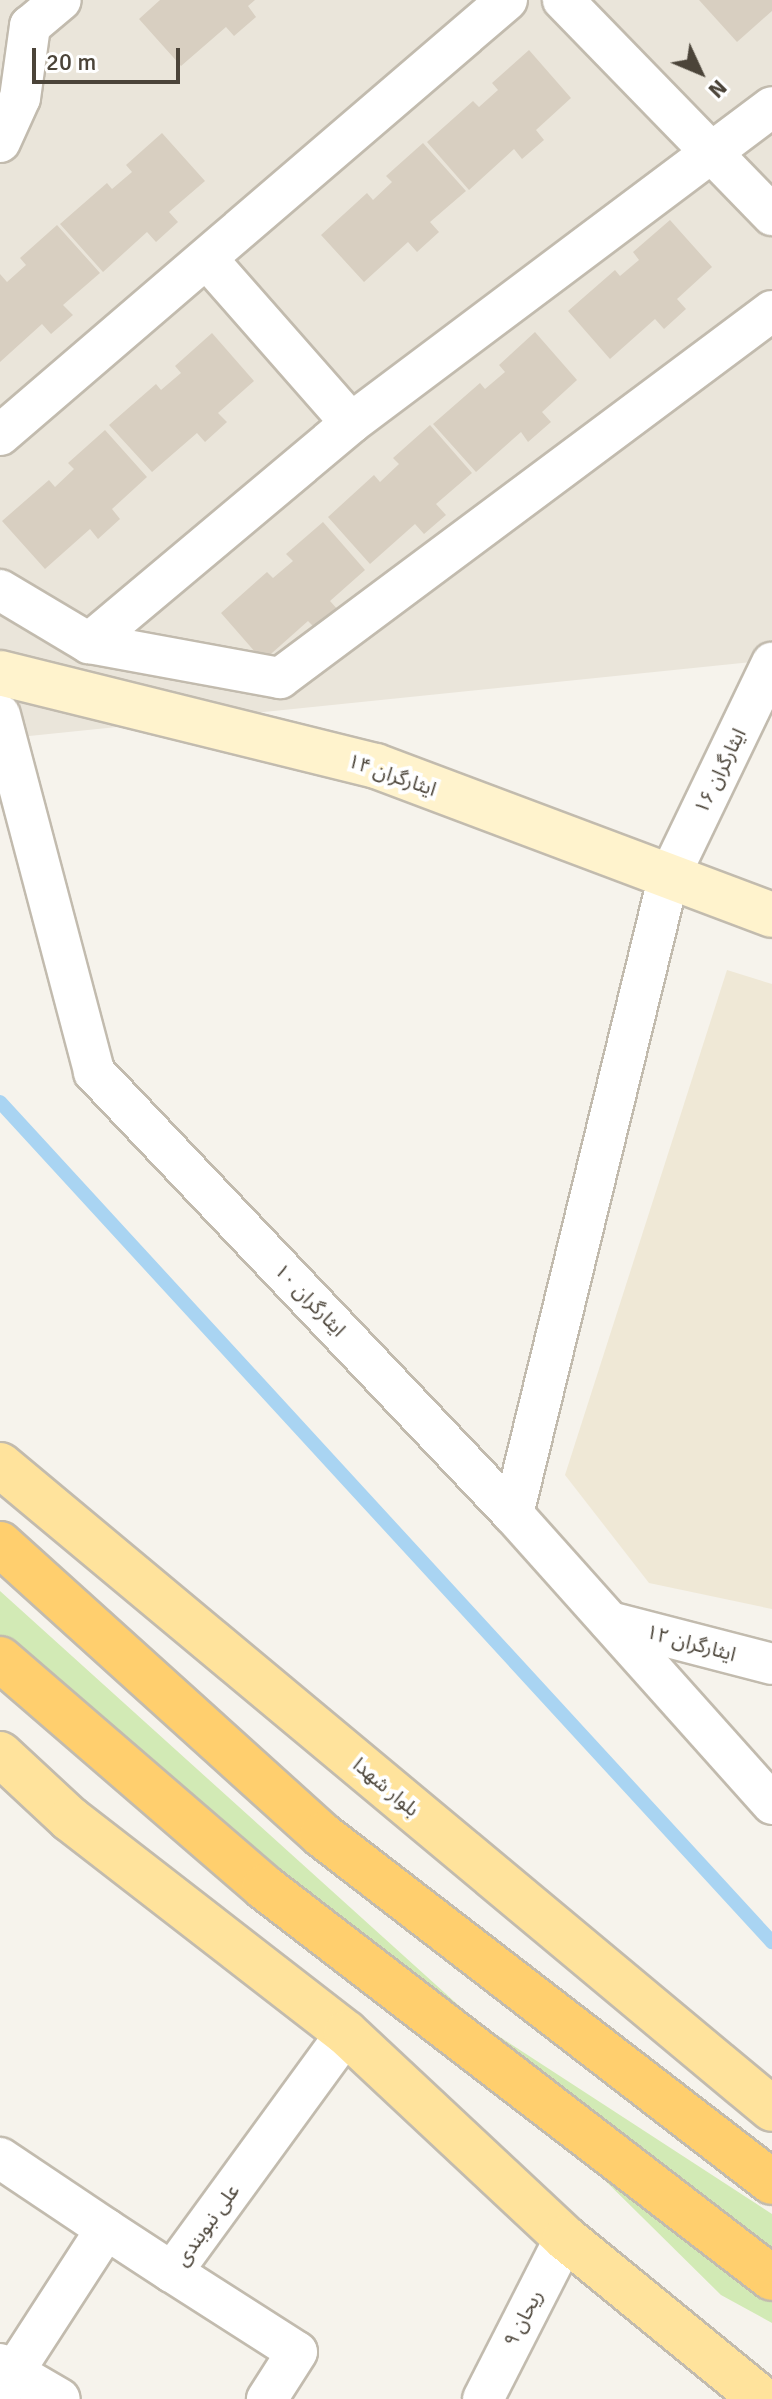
<!DOCTYPE html>
<html>
<head>
<meta charset="utf-8">
<style>
  body { margin:0 }
  #map { position:relative; width:772px; height:2399px; overflow:hidden; background:#f6f3ec; font-family:Signika,"Noto Sans Arabic",sans-serif }
  div>[style] { position:absolute }
  .residential>* { inset:0; background:#eae5da }
  .education>* { inset:0; background:#efe8d6 }
  .green>* { inset:0; background:#d2eab5 }
  .stream>* { height:14px; margin:-7px; padding:0 7px; transform-origin:7px; border-radius:7px; background:#a9d4f2 }
  .building>* { inset:0; background:#d8cfc1 }
  .roads { filter:drop-shadow(2px 0 #c2bbae) drop-shadow(-2px 0 #c2bbae) drop-shadow(0 2px #c2bbae) drop-shadow(0 -2px #c2bbae) }
  .street>* { height:40px; margin:-20px; padding:0 20px; transform-origin:20px; border-radius:20px; background:#fff }
  .secondary>* { height:44px; margin:-22px; padding:0 22px; transform-origin:22px; border-radius:22px; background:#fff3cd }
  .primary>* { height:44px; margin:-22px; padding:0 22px; transform-origin:22px; border-radius:22px; background:#ffe39c }
  .highway>* { height:44px; margin:-22px; padding:0 22px; transform-origin:22px; border-radius:22px; background:#ffcf6e }
  span { translate:-50% -50%; white-space:nowrap; text-align:center; line-height:1.15; -webkit-text-stroke:8px #fff; paint-order:stroke }
  .street-label { font-size:20px; color:#4b4439 }
  .north { position:absolute; left:660px; top:32px; width:80px; height:80px; -webkit-text-stroke:6px #fff; paint-order:stroke; rotate:134deg; font-size:22px; font-weight:700; line-height:32px; text-align:center; color:#4b4439 }
  .north::after { content:''; display:block; margin:auto; width:28px; height:36px; background:#4b4439; clip-path:polygon(50% 0,100% 100%,50% 72%,0 100%) }
  .scale { position:absolute; left:32px; top:48px; width:148px; height:36px; box-sizing:border-box; border:4px solid #4b4439; border-top:0; padding-left:10px; font-size:24px; line-height:28px; white-space:nowrap; color:#4b4439; -webkit-text-stroke:6px #fff; paint-order:stroke }
</style>
</head>
<body>
<div id="map">
  <div class="residential">
    <div style="clip-path:polygon(0 0,772px 0,772px 660px,0 739px)"></div>
  </div>
  <div class="education">
    <div style="clip-path:polygon(727px 970px,772px 984px,772px 1609px,649px 1583px,565px 1475px)"></div>
  </div>
  <div class="green">
    <div style="clip-path:polygon(0 1591px,477px 2022px,772px 2214px,772px 2323px,721px 2295px,561px 2137px,0 1642px)"></div>
  </div>
  <div class="stream">
    <div style="left:0;top:1102px;width:1141px;rotate:47.42deg"></div>
  </div>
  <div class="building">
    <div style="clip-path:polygon(160px 0,255px 0,248px 6px,256px 17px,234px 36px,226px 27px,181px 66px,139px 19px)"></div>
    <div style="clip-path:polygon(699px 0,772px 0,772px 11px,737px 42px)"></div>
    <div style="clip-path:polygon(529px 50px,571px 98px,536px 130px,544px 140px,522px 159px,514px 149px,469px 190px,427px 142px,473px 101px,479px 107px,498px 90px,492px 83px)"></div>
    <div style="clip-path:polygon(162px 133px,205px 181px,169px 212px,178px 222px,156px 242px,147px 232px,103px 272px,60px 224px,107px 183px,112px 189px,132px 172px,126px 165px)"></div>
    <div style="clip-path:polygon(423px 143px,466px 191px,430px 222px,439px 232px,417px 252px,408px 242px,364px 282px,321px 235px,367px 193px,373px 200px,392px 182px,386px 176px)"></div>
    <div style="clip-path:polygon(670px 220px,712px 267px,677px 299px,686px 309px,664px 329px,655px 319px,610px 359px,568px 311px,615px 270px,620px 276px,639px 260px,633px 252px)"></div>
    <div style="clip-path:polygon(57px 225px,100px 273px,63px 305px,73px 315px,51px 334px,42px 324px,0 362px,0 274px,7px 282px,26px 265px,20px 258px)"></div>
    <div style="clip-path:polygon(535px 332px,577px 380px,542px 412px,551px 422px,528px 442px,521px 432px,476px 472px,433px 424px,480px 383px,485px 389px,505px 372px,499px 365px)"></div>
    <div style="clip-path:polygon(212px 333px,254px 381px,218px 413px,227px 422px,205px 442px,197px 433px,152px 472px,109px 425px,156px 384px,161px 390px,181px 373px,175px 366px)"></div>
    <div style="clip-path:polygon(430px 425px,472px 473px,436px 504px,446px 515px,424px 534px,415px 524px,370px 564px,328px 517px,374px 475px,380px 482px,399px 464px,393px 458px)"></div>
    <div style="clip-path:polygon(105px 430px,147px 477px,112px 509px,120px 519px,98px 539px,90px 529px,45px 569px,2px 521px,49px 480px,55px 487px,74px 469px,68px 463px)"></div>
    <div style="clip-path:polygon(323px 522px,365px 570px,330px 601px,339px 611px,317px 630px,308px 621px,263px 661px,221px 613px,267px 572px,273px 578px,293px 561px,286px 554px)"></div>
  </div>
  <div class="roads">
    <div class="street">
      <div style="left:563px;top:0;width:300px;rotate:45.8deg"></div>
      <div style="left:0;top:142px;width:48px;rotate:-65.6deg"></div>
      <div style="left:20px;top:98px;width:73px;rotate:-82.1deg"></div>
      <div style="left:30px;top:26px;width:40px;rotate:-40deg"></div>
      <div style="left:207px;top:259px;width:218px;rotate:48.7deg"></div>
      <div style="left:0;top:435px;width:668px;rotate:-40.63deg"></div>
      <div style="left:0;top:590px;width:104px;rotate:30.8deg"></div>
      <div style="left:89px;top:643px;width:194px;rotate:10.4deg"></div>
      <div style="left:280px;top:678px;width:614px;rotate:-36.72deg"></div>
      <div style="left:89px;top:643px;width:342px;rotate:-40deg"></div>
      <div style="left:351px;top:423px;width:526px;rotate:-36.89deg"></div>
      <div style="left:0;top:715px;width:369px;rotate:75.2deg"></div>
      <div style="left:94px;top:1072px;width:609px;rotate:46.53deg"></div>
      <div style="left:513px;top:1514px;width:389px;rotate:48.2deg"></div>
      <div style="left:513px;top:1514px;width:654px;rotate:-76.28deg"></div>
      <div style="left:668px;top:879px;width:240px;rotate:-64.3deg"></div>
      <div style="left:610px;top:1622px;width:167px;rotate:14.5deg"></div>
      <div style="left:0;top:2158px;width:128px;rotate:33.8deg"></div>
      <div style="left:172px;top:2272px;width:148px;rotate:32.6deg"></div>
      <div style="left:297px;top:2352px;width:56px;rotate:122.6deg"></div>
      <div style="left:0;top:2364px;width:69px;rotate:30.3deg"></div>
      <div style="left:0;top:2393px;width:195px;rotate:-57.1deg"></div>
      <div style="left:106px;top:2229px;width:79px;rotate:33.1deg"></div>
      <div style="left:172px;top:2272px;width:296px;rotate:-53.9deg"></div>
      <div style="left:483px;top:2399px;width:181px;rotate:-63deg"></div>
    </div>
    <div class="secondary">
      <div style="left:0;top:673px;width:387px;rotate:13.9deg"></div>
      <div style="left:376px;top:766px;width:423px;rotate:20.6deg"></div>
    </div>
    <div class="primary">
      <div style="left:0;top:1465px;width:1005px;rotate:39.83deg"></div>
      <div style="left:0;top:1754px;width:96px;rotate:42.9deg"></div>
      <div style="left:70px;top:1819px;width:349px;rotate:37.8deg"></div>
      <div style="left:346px;top:2033px;width:300px;rotate:43.1deg"></div>
      <div style="left:565px;top:2238px;width:254px;rotate:39.3deg"></div>
    </div>
    <div class="highway">
      <div style="left:0;top:1544px;width:434px;rotate:42.1deg"></div>
      <div style="left:322px;top:1835px;width:568px;rotate:37.64deg"></div>
      <div style="left:0;top:1659px;width:349px;rotate:40.8deg"></div>
      <div style="left:264px;top:1887px;width:641px;rotate:37.58deg"></div>
    </div>
  </div>
  <div class="street-label">
    <span style="left:720px;top:771px;rotate:-64deg">ایثارگران ۱۶</span>
    <span style="left:392px;top:775px;rotate:19deg">ایثارگران ۱۴</span>
    <span style="left:310px;top:1300px;rotate:46deg">ایثارگران ۱۰</span>
    <span style="left:691px;top:1643px;rotate:15deg">ایثارگران ۱۲</span>
    <span style="left:386px;top:1787px;rotate:40deg">بلوار شهدا</span>
    <span style="left:207px;top:2225px;rotate:-54deg">علی نبوبندی</span>
    <span style="left:523px;top:2318px;rotate:-62deg">ریحان ۹</span>
  </div>
  <div class="north">N</div>
  <div class="scale">20 m</div>
</div>
</body>
</html>
